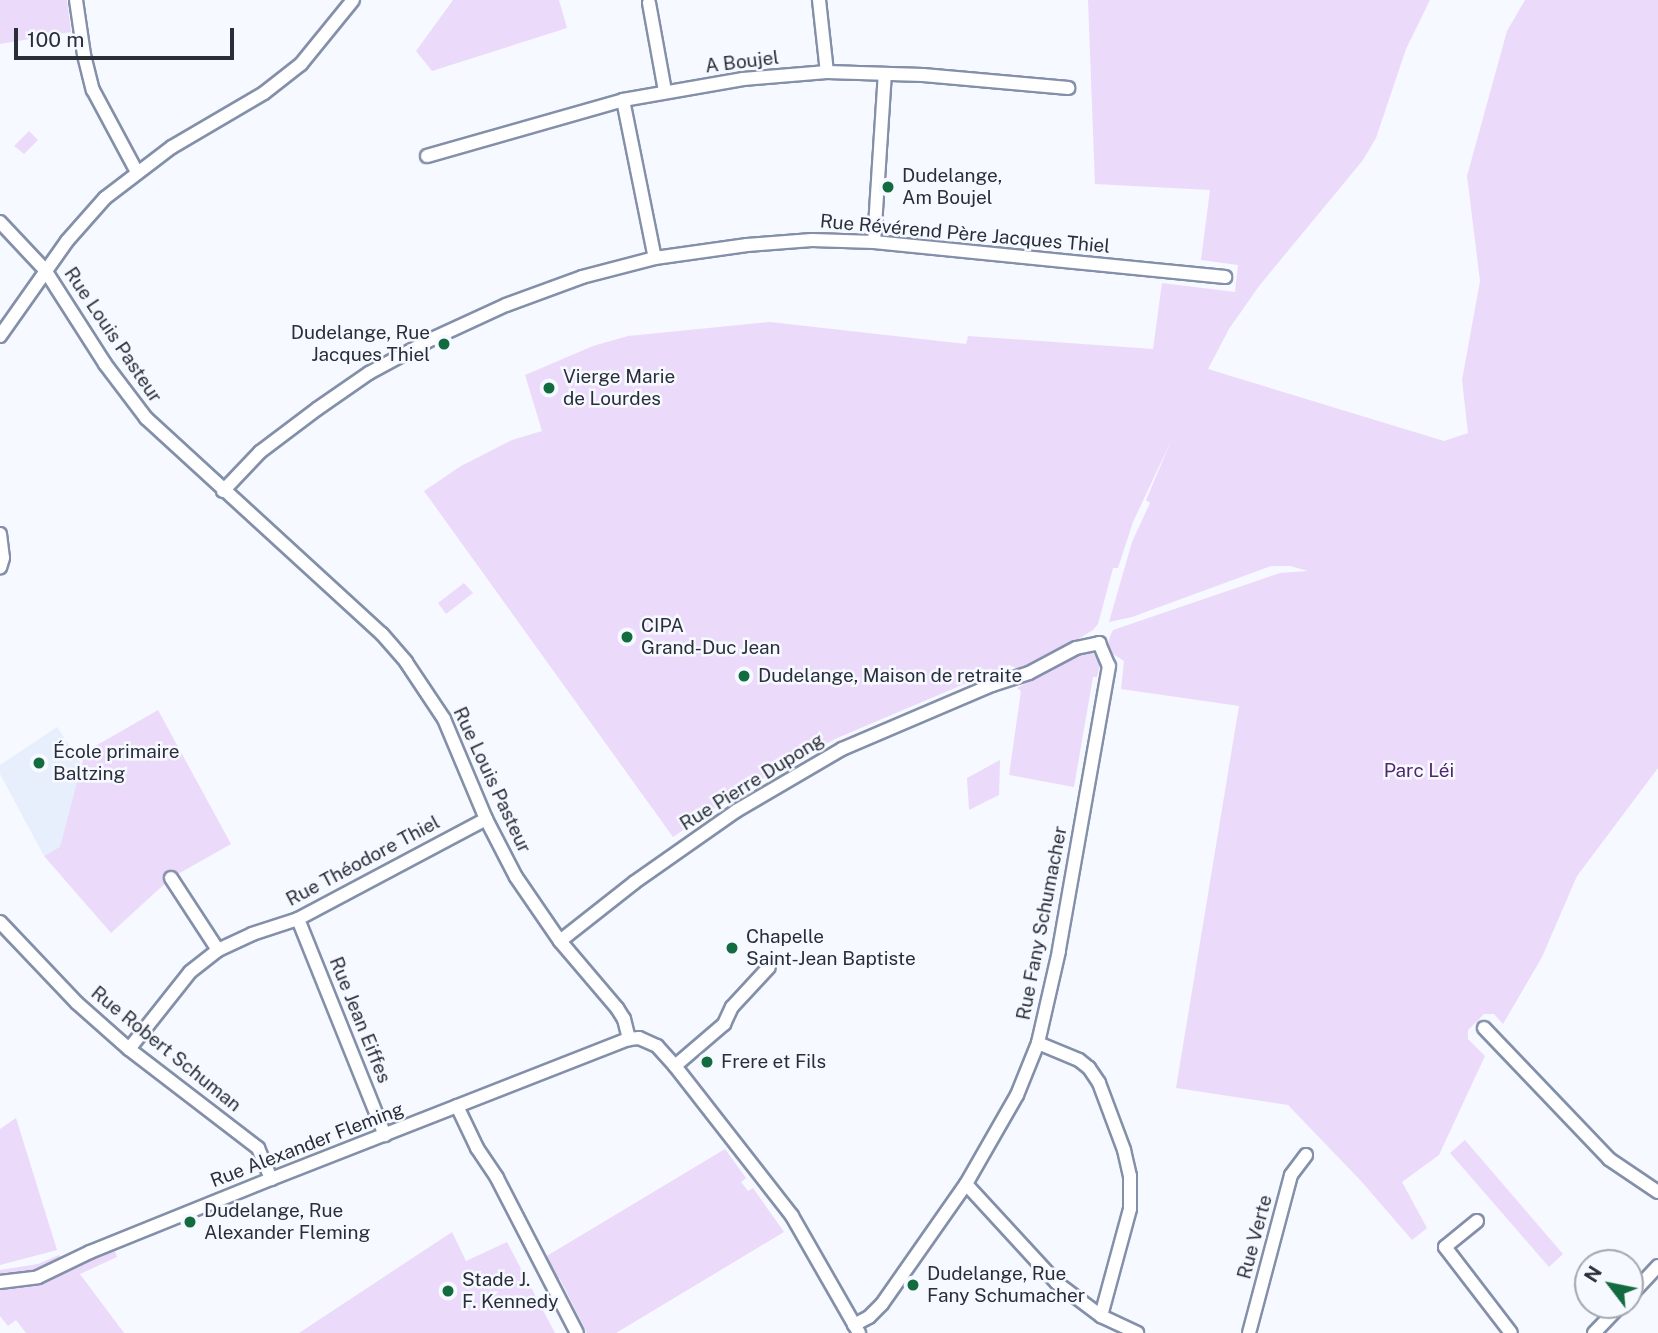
<!DOCTYPE html>
<html>
<head>
<meta charset="utf-8">
<style>
  body { margin:0 }
  #map { position:relative; width:1658px; height:1333px; overflow:hidden; background:#f6f9ff; font-family:"Public Sans",sans-serif }
  div>[style] { position:absolute }
  .built>* { inset:0; background:#e7eefc }
  .green>* { inset:0; background:#ecdafa }
  .roads { filter:drop-shadow(2px 0 #8490aa) drop-shadow(-2px 0 #8490aa) drop-shadow(0 2px #8490aa) drop-shadow(0 -2px #8490aa) }
  .street>* { height:12px; margin:-6px; padding:0 6px; transform-origin:6px; border-radius:6px; background:#fff }
  .dots>* { width:19px; height:19px; translate:-50% -50%; box-sizing:border-box; border:4px solid #f6f9ff; border-radius:50% }
  span { translate:-50% -50%; white-space:nowrap; text-align:center; line-height:1.15; -webkit-text-stroke:5px #f6f9ff; paint-order:stroke }
  .street-label { font-size:19px; color:#292e39 }
  .poi-label { font-size:19px; color:#292e39 }
  .left { translate:0 -50%; text-align:left }
  .right { translate:-100% -50%; text-align:right }
  .park-label { font-size:19px; color:#51266b }
  .north { position:absolute; left:1574px; top:1249px; width:70px; height:70px; box-sizing:border-box; background:#f6f9ff; border:2px solid #a4a8b0; border-radius:50%; rotate:302deg; font-size:19px; font-weight:700; line-height:28px; text-align:center; color:#292e39 }
  .north::after { content:''; display:block; margin:auto; width:24px; height:32px; background:#126c3f; clip-path:polygon(50% 0,100% 100%,50% 72%,0 100%) }
  .scale { position:absolute; left:14px; top:28px; width:220px; height:32px; box-sizing:border-box; border:4px solid #292e39; border-top:0; padding-left:9px; font-size:21px; line-height:24px; white-space:nowrap; color:#292e39; -webkit-text-stroke:5px #f6f9ff; paint-order:stroke }
</style>
</head>
<body>
<div id="map">
  <div class="built">
    <div style="clip-path:polygon(57px 727px,82px 765px,60px 848px,44px 856px,0 774px,0 765px)"></div>
  </div>
  <div class="green">
    <div style="clip-path:polygon(0 0,67px 0,71px 32px,0 44px)"></div>
    <div style="clip-path:polygon(453px 0,559px 0,567px 28px,432px 71px,416px 51px)"></div>
    <div style="clip-path:polygon(1088px 0,1430px 0,1406px 49px,1376px 138px,1363px 160px,1259px 286px,1229px 329px,1208px 369px,1444px 441px,1468px 433px,1462px 380px,1480px 281px,1467px 176px,1507px 31px,1525px 0,1658px 0,1658px 768px,1577px 876px,1542px 957px,1503px 1024px,1494px 1014px,1484px 1014px,1468px 1030px,1468px 1039px,1485px 1056px,1439px 1155px,1402px 1182px,1427px 1228px,1412px 1240px,1361px 1181px,1288px 1105px,1176px 1088px,1239px 706px,1121px 689px,1124px 661px,1113px 654px,1108px 644px,1110px 636px,1113px 630px,1280px 573px,1308px 571px,1290px 566px,1271px 566px,1132px 617px,1109px 622px,1132px 542px,1150px 503px,1146px 500px,1171px 441px,1133px 522px,1118px 568px,1113px 568px,1098px 624px,1093px 630px,1025px 672px,1009px 665px,835px 739px,740px 791px,673px 837px,424px 491px,461px 466px,512px 440px,542px 431px,525px 375px,593px 346px,628px 336px,770px 322px,966px 344px,968px 336px,1153px 349px,1162px 283px,1235px 292px,1238px 265px,1201px 260px,1210px 190px,1095px 184px)"></div>
    <div style="clip-path:polygon(29px 131px,38px 140px,24px 154px,14px 146px)"></div>
    <div style="clip-path:polygon(464px 583px,473px 593px,446px 614px,438px 603px)"></div>
    <div style="clip-path:polygon(1077px 653px,1093px 653px,1100px 664px,1097px 677px,1093px 677px,1074px 787px,1009px 775px,1021px 691px,1017px 688px)"></div>
    <div style="clip-path:polygon(158px 710px,231px 844px,171px 878px,111px 933px,44px 856px,60px 847px,85px 752px)"></div>
    <div style="clip-path:polygon(1000px 760px,999px 795px,969px 810px,967px 778px)"></div>
    <div style="clip-path:polygon(16px 1118px,57px 1250px,0 1265px,0 1129px)"></div>
    <div style="clip-path:polygon(1465px 1140px,1563px 1254px,1549px 1267px,1450px 1153px)"></div>
    <div style="clip-path:polygon(725px 1149px,746px 1178px,741px 1182px,748px 1191px,753px 1188px,784px 1232px,616px 1333px,587px 1333px,560px 1279px,557px 1279px,545px 1257px)"></div>
    <div style="clip-path:polygon(452px 1232px,466px 1261px,507px 1242px,555px 1333px,299px 1333px)"></div>
    <div style="clip-path:polygon(112px 1243px,117px 1257px,80px 1274px,124px 1333px,26px 1333px,16px 1320px,8px 1326px,0 1316px,0 1270px,38px 1264px,59px 1255px,65px 1265px)"></div>
  </div>
  <div class="roads">
    <div class="street">
      <div style="left:76px;top:0;width:56px;rotate:81.7deg"></div>
      <div style="left:84px;top:55px;width:36px;rotate:76deg"></div>
      <div style="left:93px;top:90px;width:93px;rotate:61.8deg"></div>
      <div style="left:819px;top:0;width:72px;rotate:83.7deg"></div>
      <div style="left:649px;top:3px;width:89px;rotate:79.7deg"></div>
      <div style="left:623px;top:100px;width:161px;rotate:78.6deg"></div>
      <div style="left:427px;top:156px;width:204px;rotate:-15.9deg"></div>
      <div style="left:623px;top:100px;width:122px;rotate:-9.9deg"></div>
      <div style="left:743px;top:79px;width:84px;rotate:-4.8deg"></div>
      <div style="left:827px;top:72px;width:96px;rotate:1.8deg"></div>
      <div style="left:923px;top:75px;width:146px;rotate:5.1deg"></div>
      <div style="left:0;top:222px;width:66px;rotate:46.8deg"></div>
      <div style="left:45px;top:270px;width:112px;rotate:57.4deg"></div>
      <div style="left:105px;top:364px;width:68px;rotate:52.8deg"></div>
      <div style="left:146px;top:418px;width:320px;rotate:42.5deg"></div>
      <div style="left:382px;top:634px;width:37px;rotate:49deg"></div>
      <div style="left:406px;top:662px;width:69px;rotate:56.3deg"></div>
      <div style="left:444px;top:719px;width:108px;rotate:67.2deg"></div>
      <div style="left:486px;top:819px;width:65px;rotate:62.7deg"></div>
      <div style="left:516px;top:877px;width:78px;rotate:55.5deg"></div>
      <div style="left:560px;top:941px;width:88px;rotate:49.6deg"></div>
      <div style="left:617px;top:1008px;width:13px;rotate:58deg"></div>
      <div style="left:624px;top:1019px;width:21px;rotate:76deg"></div>
      <div style="left:874px;top:242px;width:168px;rotate:-86.3deg"></div>
      <div style="left:0;top:336px;width:116px;rotate:-54.8deg"></div>
      <div style="left:67px;top:241px;width:57px;rotate:-48.5deg"></div>
      <div style="left:105px;top:198px;width:84px;rotate:-37.3deg"></div>
      <div style="left:172px;top:147px;width:107px;rotate:-30.4deg"></div>
      <div style="left:264px;top:93px;width:47px;rotate:-38.1deg"></div>
      <div style="left:301px;top:64px;width:82px;rotate:-50.9deg"></div>
      <div style="left:223px;top:491px;width:54px;rotate:-46.5deg"></div>
      <div style="left:260px;top:452px;width:71px;rotate:-37deg"></div>
      <div style="left:317px;top:409px;width:63px;rotate:-34.7deg"></div>
      <div style="left:369px;top:373px;width:72px;rotate:-28.4deg"></div>
      <div style="left:432px;top:339px;width:81px;rotate:-24.7deg"></div>
      <div style="left:506px;top:305px;width:81px;rotate:-20.2deg"></div>
      <div style="left:582px;top:277px;width:75px;rotate:-14.6deg"></div>
      <div style="left:655px;top:258px;width:93px;rotate:-8deg"></div>
      <div style="left:747px;top:245px;width:65px;rotate:-4.4deg"></div>
      <div style="left:812px;top:240px;width:62px;rotate:1.8deg"></div>
      <div style="left:874px;top:242px;width:353px;rotate:5.7deg"></div>
      <div style="left:0;top:534px;width:24px;rotate:83deg"></div>
      <div style="left:3px;top:558px;width:10px;rotate:107deg"></div>
      <div style="left:171px;top:878px;width:86px;rotate:56.9deg"></div>
      <div style="left:298px;top:919px;width:233px;rotate:68.1deg"></div>
      <div style="left:0;top:922px;width:112px;rotate:46.5deg"></div>
      <div style="left:77px;top:1003px;width:69px;rotate:41.5deg"></div>
      <div style="left:129px;top:1049px;width:163px;rotate:37.5deg"></div>
      <div style="left:258px;top:1148px;width:34px;rotate:67deg"></div>
      <div style="left:560px;top:941px;width:95px;rotate:-38.2deg"></div>
      <div style="left:635px;top:882px;width:123px;rotate:-35.1deg"></div>
      <div style="left:736px;top:811px;width:123px;rotate:-30.3deg"></div>
      <div style="left:842px;top:749px;width:163px;rotate:-23.1deg"></div>
      <div style="left:992px;top:685px;width:39px;rotate:-18deg"></div>
      <div style="left:1029px;top:673px;width:53px;rotate:-28deg"></div>
      <div style="left:1076px;top:648px;width:24px;rotate:-12deg"></div>
      <div style="left:1099px;top:643px;width:25px;rotate:67deg"></div>
      <div style="left:1109px;top:666px;width:289px;rotate:100deg"></div>
      <div style="left:1059px;top:951px;width:94px;rotate:102.9deg"></div>
      <div style="left:1038px;top:1043px;width:56px;rotate:112deg"></div>
      <div style="left:1017px;top:1095px;width:103px;rotate:119.8deg"></div>
      <div style="left:966px;top:1184px;width:146px;rotate:125deg"></div>
      <div style="left:882px;top:1304px;width:18px;rotate:135deg"></div>
      <div style="left:869px;top:1317px;width:17px;rotate:152deg"></div>
      <div style="left:1484px;top:1028px;width:181px;rotate:46.3deg"></div>
      <div style="left:1609px;top:1159px;width:59px;rotate:34deg"></div>
      <div style="left:1038px;top:1043px;width:44px;rotate:22.5deg"></div>
      <div style="left:1079px;top:1060px;width:13px;rotate:39deg"></div>
      <div style="left:1089px;top:1068px;width:18px;rotate:56deg"></div>
      <div style="left:1099px;top:1083px;width:72px;rotate:69.5deg"></div>
      <div style="left:1124px;top:1150px;width:27px;rotate:77deg"></div>
      <div style="left:1130px;top:1176px;width:33px;rotate:90deg"></div>
      <div style="left:1130px;top:1209px;width:111px;rotate:105.2deg"></div>
      <div style="left:129px;top:1049px;width:98px;rotate:-51.6deg"></div>
      <div style="left:190px;top:972px;width:36px;rotate:-38deg"></div>
      <div style="left:218px;top:950px;width:38px;rotate:-25deg"></div>
      <div style="left:252px;top:934px;width:48px;rotate:-18.1deg"></div>
      <div style="left:298px;top:919px;width:213px;rotate:-28deg"></div>
      <div style="left:675px;top:1066px;width:65px;rotate:-40.6deg"></div>
      <div style="left:724px;top:1024px;width:19px;rotate:-65deg"></div>
      <div style="left:732px;top:1007px;width:54px;rotate:-47.2deg"></div>
      <div style="left:457px;top:1106px;width:47px;rotate:64.5deg"></div>
      <div style="left:477px;top:1148px;width:36px;rotate:56deg"></div>
      <div style="left:497px;top:1178px;width:174px;rotate:62.7deg"></div>
      <div style="left:966px;top:1184px;width:134px;rotate:47.4deg"></div>
      <div style="left:1057px;top:1283px;width:55px;rotate:36.9deg"></div>
      <div style="left:1101px;top:1316px;width:40px;rotate:25deg"></div>
      <div style="left:1477px;top:1221px;width:41px;rotate:140.9deg"></div>
      <div style="left:1445px;top:1247px;width:108px;rotate:52.5deg"></div>
      <div style="left:0;top:1282px;width:38px;rotate:-7deg"></div>
      <div style="left:38px;top:1277px;width:58px;rotate:-25.7deg"></div>
      <div style="left:90px;top:1252px;width:195px;rotate:-22deg"></div>
      <div style="left:271px;top:1179px;width:384px;rotate:-21.4deg"></div>
      <div style="left:629px;top:1039px;width:10px;rotate:-6deg"></div>
      <div style="left:639px;top:1038px;width:20px;rotate:24deg"></div>
      <div style="left:657px;top:1046px;width:27px;rotate:48deg"></div>
      <div style="left:675px;top:1066px;width:190px;rotate:52deg"></div>
      <div style="left:792px;top:1216px;width:135px;rotate:60.2deg"></div>
      <div style="left:1630px;top:1296px;width:41px;rotate:-47deg"></div>
      <div style="left:1249px;top:1333px;width:163px;rotate:-75.1deg"></div>
      <div style="left:1291px;top:1175px;width:25px;rotate:-53deg"></div>
      <div style="left:1594px;top:1333px;width:39px;rotate:-46deg"></div>
    </div>
  </div>
  <div class="dots">
    <div style="left:888px;top:187px;background:#126c3f"></div>
    <div style="left:444px;top:344px;background:#126c3f"></div>
    <div style="left:549px;top:388px;background:#126c3f"></div>
    <div style="left:627px;top:637px;background:#126c3f"></div>
    <div style="left:744px;top:676px;background:#126c3f"></div>
    <div style="left:39px;top:763px;background:#126c3f"></div>
    <div style="left:732px;top:948px;background:#126c3f"></div>
    <div style="left:707px;top:1062px;background:#126c3f"></div>
    <div style="left:190px;top:1222px;background:#126c3f"></div>
    <div style="left:913px;top:1285px;background:#126c3f"></div>
    <div style="left:448px;top:1291px;background:#126c3f"></div>
  </div>
  <div class="street-label">
    <span style="left:742px;top:62px;rotate:-7deg">A Boujel</span>
    <span style="left:965px;top:234px;rotate:5deg">Rue Révérend Père Jacques Thiel</span>
    <span style="left:113px;top:335px;rotate:56deg">Rue Louis Pasteur</span>
    <span style="left:492px;top:780px;rotate:65deg">Rue Louis Pasteur</span>
    <span style="left:752px;top:782px;rotate:-32deg">Rue Pierre Dupong</span>
    <span style="left:363px;top:861px;rotate:-28deg">Rue Théodore Thiel</span>
    <span style="left:1042px;top:923px;rotate:-79deg">Rue Fany Schumacher</span>
    <span style="left:360px;top:1020px;rotate:68deg">Rue Jean Eiffes</span>
    <span style="left:166px;top:1049px;rotate:39deg">Rue Robert Schuman</span>
    <span style="left:307px;top:1145px;rotate:-21deg">Rue Alexander Fleming</span>
    <span style="left:1255px;top:1237px;rotate:-75deg">Rue Verte</span>
  </div>
  <div class="poi-label">
    <span class="left" style="left:902px;top:187px">Dudelange,<br>Am Boujel</span>
    <span class="right" style="left:430px;top:344px">Dudelange, Rue<br>Jacques Thiel</span>
    <span class="left" style="left:563px;top:388px">Vierge Marie<br>de Lourdes</span>
    <span class="left" style="left:641px;top:637px">CIPA<br>Grand-Duc Jean</span>
    <span class="left" style="left:758px;top:676px">Dudelange, Maison de retraite</span>
    <span class="left" style="left:53px;top:763px">École primaire<br>Baltzing</span>
    <span class="left" style="left:746px;top:948px">Chapelle<br>Saint-Jean Baptiste</span>
    <span class="left" style="left:721px;top:1062px">Frere et Fils</span>
    <span class="left" style="left:204px;top:1222px">Dudelange, Rue<br>Alexander Fleming</span>
    <span class="left" style="left:927px;top:1285px">Dudelange, Rue<br>Fany Schumacher</span>
    <span class="left" style="left:462px;top:1291px">Stade J.<br>F. Kennedy</span>
  </div>
  <div class="park-label">
    <span style="left:1419px;top:771px">Parc Léi</span>
  </div>
  <div class="north">N</div>
  <div class="scale">100 m</div>
</div>
</body>
</html>
